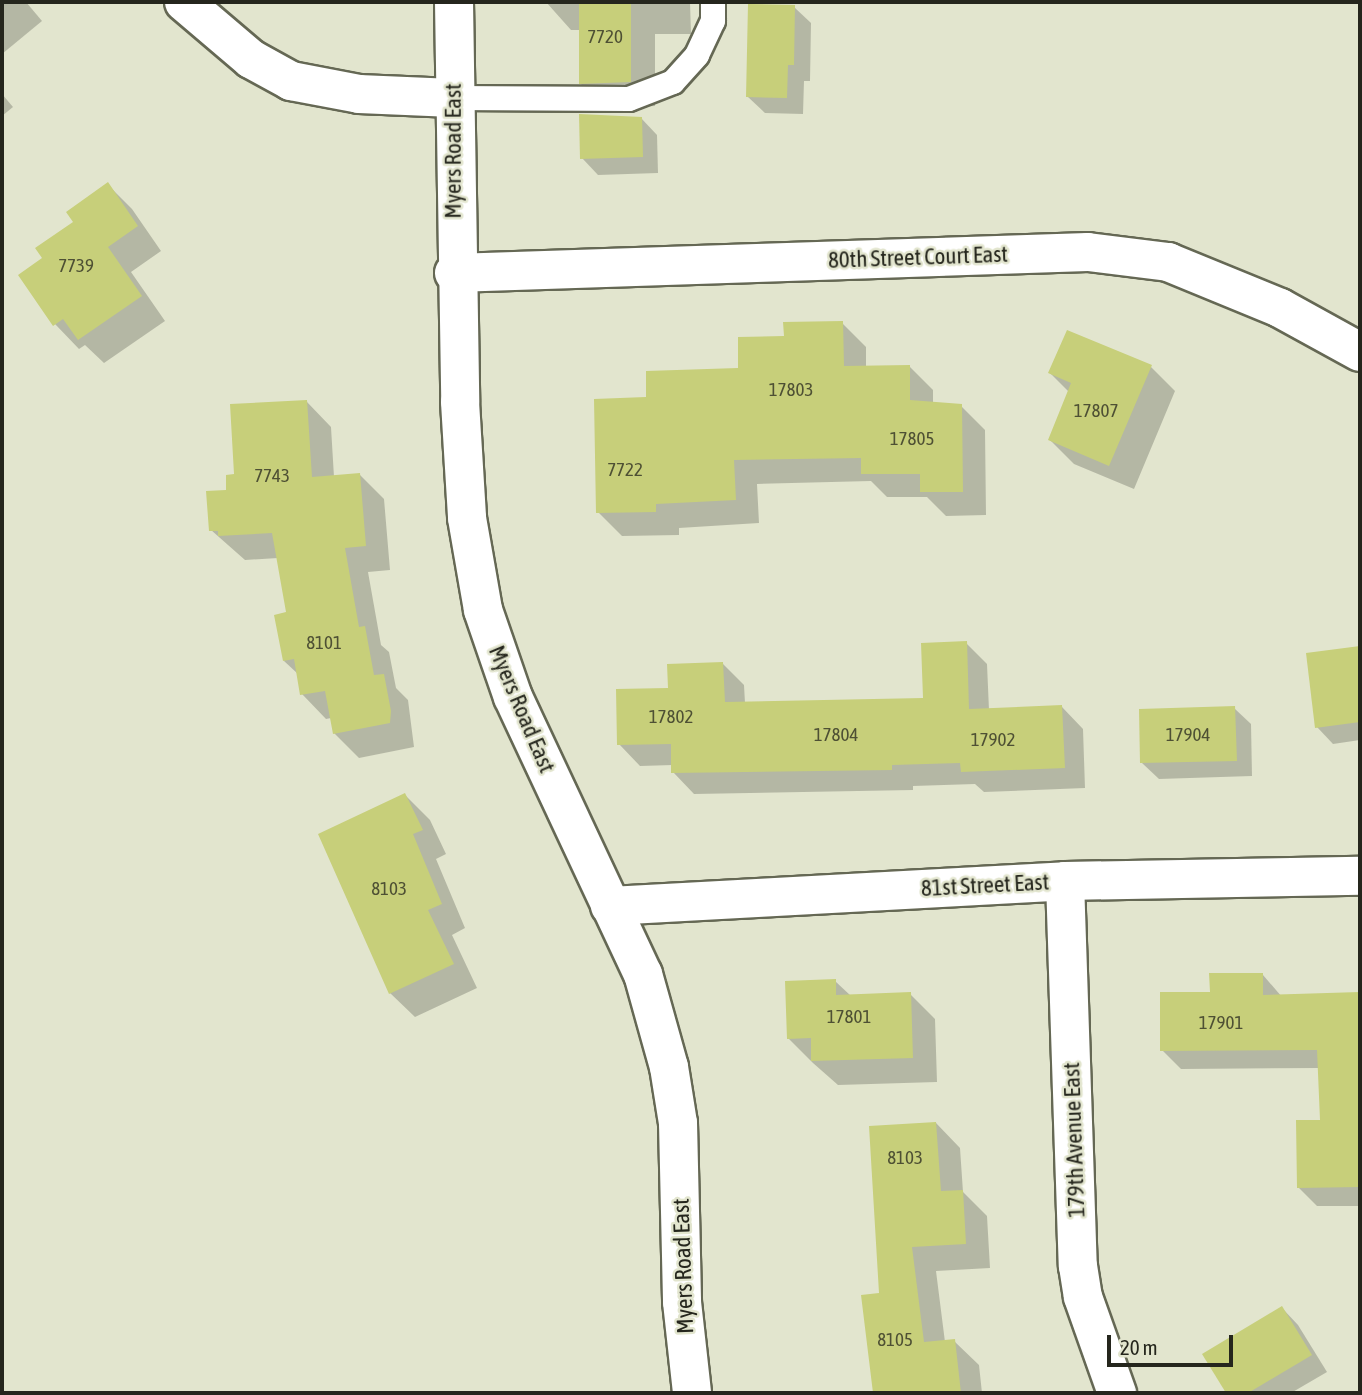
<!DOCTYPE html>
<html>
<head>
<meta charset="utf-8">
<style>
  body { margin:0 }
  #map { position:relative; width:1362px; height:1395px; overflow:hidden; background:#e2e5ce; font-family:"Asap Condensed",sans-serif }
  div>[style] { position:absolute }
  .shadow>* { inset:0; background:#0003 }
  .building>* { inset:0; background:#c7cf7a }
  .roads { filter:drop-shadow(2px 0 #656854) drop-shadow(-2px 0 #656854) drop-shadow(0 2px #656854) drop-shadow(0 -2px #656854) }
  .lane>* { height:24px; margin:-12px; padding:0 12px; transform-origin:12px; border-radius:12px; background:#fff }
  .street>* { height:38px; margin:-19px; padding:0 19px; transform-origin:19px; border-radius:19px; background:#fff }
  .secondary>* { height:38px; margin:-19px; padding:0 19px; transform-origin:19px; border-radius:19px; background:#fff }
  span { translate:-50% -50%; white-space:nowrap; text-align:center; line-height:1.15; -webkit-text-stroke:5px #e2e5ce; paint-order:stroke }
  .number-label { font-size:19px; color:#4e5034 }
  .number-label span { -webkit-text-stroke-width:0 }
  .street-label { font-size:23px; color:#25261d }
  .frame { position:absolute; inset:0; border:4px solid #25261d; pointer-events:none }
  .scale { position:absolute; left:1107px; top:1335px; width:126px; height:32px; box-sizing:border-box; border:4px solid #25261d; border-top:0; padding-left:9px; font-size:21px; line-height:24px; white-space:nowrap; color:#25261d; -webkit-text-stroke:5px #e2e5ce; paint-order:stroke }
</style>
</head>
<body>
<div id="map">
  <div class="shadow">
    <div style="clip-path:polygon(2px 2px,26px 2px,42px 21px,2px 54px)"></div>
    <div style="clip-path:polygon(546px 2px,690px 2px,691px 34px,655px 34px,655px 106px,605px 108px,580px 83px,580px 30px,571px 30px)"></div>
    <div style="clip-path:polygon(794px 7px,811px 23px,810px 81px,804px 81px,803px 114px,765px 113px,748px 97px)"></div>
    <div style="clip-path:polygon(2px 94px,13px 107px,2px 116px)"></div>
    <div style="clip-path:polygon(581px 115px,641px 118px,657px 135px,658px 173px,598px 175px,582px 158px)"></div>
    <div style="clip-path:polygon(108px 185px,132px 209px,161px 251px,131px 272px,165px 321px,104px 363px,85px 345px,79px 349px,55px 324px,44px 258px)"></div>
    <div style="clip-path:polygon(842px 323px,866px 347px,866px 367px,909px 366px,933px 390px,933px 404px,961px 406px,985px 430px,986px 515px,946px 516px,927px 497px,887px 497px,871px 481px,757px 484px,759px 523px,679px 528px,679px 535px,622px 536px,598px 512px,648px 399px,740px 370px,786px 338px)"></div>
    <div style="clip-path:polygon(1151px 367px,1175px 391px,1134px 489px,1074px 464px,1050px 440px,1069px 392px,1050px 373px)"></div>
    <div style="clip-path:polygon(307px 402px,331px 427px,334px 477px,360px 475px,384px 499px,390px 570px,368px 572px,381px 645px,389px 652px,396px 688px,408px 700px,414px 747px,359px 758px,334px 733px,331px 718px,326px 719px,302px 694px,298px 674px,284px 661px,288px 613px,278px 558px,245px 560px,211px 530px,236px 476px)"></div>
    <div style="clip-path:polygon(966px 643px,987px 664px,989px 710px,1062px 707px,1083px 729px,1085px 788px,984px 792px,975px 784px,913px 786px,913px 790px,694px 794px,673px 772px,673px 765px,640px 766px,619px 744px,670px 690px,723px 664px,744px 685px,745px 703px,925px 700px)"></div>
    <div style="clip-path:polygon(1360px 648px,1360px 740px,1333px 744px,1317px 727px,1308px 655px)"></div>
    <div style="clip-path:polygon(1234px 708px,1251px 724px,1252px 776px,1159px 779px,1142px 763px)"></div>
    <div style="clip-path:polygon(405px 795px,430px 820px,446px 854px,436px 859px,465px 928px,452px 935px,477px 988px,415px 1017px,390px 993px)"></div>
    <div style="clip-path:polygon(1263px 975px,1282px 997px,1360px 994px,1360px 1206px,1317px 1206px,1298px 1187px,1321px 1122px,1320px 1068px,1181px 1069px,1162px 1050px,1212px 994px)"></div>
    <div style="clip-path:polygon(835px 981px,851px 996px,910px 994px,935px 1019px,937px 1082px,838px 1085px,813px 1063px,788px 1038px)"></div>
    <div style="clip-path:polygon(936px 1123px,960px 1148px,963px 1192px,987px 1216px,990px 1268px,936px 1271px,945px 1342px,954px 1341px,979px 1365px,982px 1393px,875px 1393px,863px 1297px,881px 1295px)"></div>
    <div style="clip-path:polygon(1282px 1308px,1298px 1325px,1327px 1372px,1291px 1393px,1228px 1393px,1204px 1355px)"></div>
  </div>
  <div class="building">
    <div style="clip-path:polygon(579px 2px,631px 2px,631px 82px,579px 84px)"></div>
    <div style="clip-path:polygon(748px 4px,795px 5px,794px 65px,788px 65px,787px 98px,746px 97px)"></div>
    <div style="clip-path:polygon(579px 114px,642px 117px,643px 157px,580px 159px)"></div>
    <div style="clip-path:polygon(108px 182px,138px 226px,108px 247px,142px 296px,78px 340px,63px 319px,53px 326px,18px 275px,42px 258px,35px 248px,73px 222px,66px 212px)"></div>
    <div style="clip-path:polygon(843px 321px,844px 366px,910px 365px,910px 400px,962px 404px,963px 492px,920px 492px,920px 474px,861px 474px,861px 458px,734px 460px,736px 500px,656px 504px,656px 512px,596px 513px,594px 399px,646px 397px,646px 371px,738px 368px,738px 337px,784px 336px,783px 322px)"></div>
    <div style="clip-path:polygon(1067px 330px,1152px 365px,1109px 466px,1048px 440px,1071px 383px,1048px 373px)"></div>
    <div style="clip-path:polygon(307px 400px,312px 477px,360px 473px,366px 546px,345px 548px,359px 627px,365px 626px,374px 675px,384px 674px,391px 711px,390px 723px,333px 734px,325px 691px,300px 695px,294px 659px,283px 661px,274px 615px,286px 612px,272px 533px,218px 536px,218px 531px,209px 531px,206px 491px,226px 490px,226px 475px,234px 474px,230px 404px)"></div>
    <div style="clip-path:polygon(967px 641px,969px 709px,1062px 705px,1065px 768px,961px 772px,960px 763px,892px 765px,892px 770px,671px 773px,671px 744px,617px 745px,616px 689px,668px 688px,667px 664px,723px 662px,725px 702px,923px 698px,921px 643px)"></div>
    <div style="clip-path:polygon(1360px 646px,1360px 722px,1315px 728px,1306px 653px)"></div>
    <div style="clip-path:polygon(1235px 706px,1237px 761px,1140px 763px,1139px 709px)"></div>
    <div style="clip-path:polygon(405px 793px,423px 830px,413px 834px,442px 904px,428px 910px,454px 964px,389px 994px,318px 834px)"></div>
    <div style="clip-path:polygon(1209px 973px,1263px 973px,1263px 995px,1360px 992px,1360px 1187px,1297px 1188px,1296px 1120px,1320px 1120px,1317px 1050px,1160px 1051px,1160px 992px,1210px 992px)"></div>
    <div style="clip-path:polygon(836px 979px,836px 995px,911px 992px,913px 1058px,811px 1061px,811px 1038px,787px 1039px,785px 981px)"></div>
    <div style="clip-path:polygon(936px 1122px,941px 1191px,963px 1190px,966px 1244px,912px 1247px,924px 1342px,955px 1339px,961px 1393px,873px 1393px,861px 1295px,879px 1293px,869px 1126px)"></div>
    <div style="clip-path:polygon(1282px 1306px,1312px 1355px,1248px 1393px,1226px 1393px,1202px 1354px)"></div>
  </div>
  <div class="roads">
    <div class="lane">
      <div style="left:453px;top:98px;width:176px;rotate:0.3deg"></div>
      <div style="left:629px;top:99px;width:47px;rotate:-21.1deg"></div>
      <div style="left:673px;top:82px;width:36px;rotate:-48deg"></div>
      <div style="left:697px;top:55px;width:38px;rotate:-65deg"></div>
      <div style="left:713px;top:21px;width:19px;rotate:-90deg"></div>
    </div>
    <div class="street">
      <div style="left:184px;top:2px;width:88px;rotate:40.4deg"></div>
      <div style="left:251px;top:59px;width:46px;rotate:28.8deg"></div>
      <div style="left:291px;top:81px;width:69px;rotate:10.8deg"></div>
      <div style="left:359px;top:94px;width:94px;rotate:2.4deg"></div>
      <div style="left:454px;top:273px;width:634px;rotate:-1.9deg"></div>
      <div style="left:1088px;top:252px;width:81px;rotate:7.1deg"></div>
      <div style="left:1168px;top:262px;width:121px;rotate:22.3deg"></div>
      <div style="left:1280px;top:308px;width:91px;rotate:28.8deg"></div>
      <div style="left:1065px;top:881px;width:385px;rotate:88.1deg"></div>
      <div style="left:1078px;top:1266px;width:31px;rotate:81deg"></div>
      <div style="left:1083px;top:1297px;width:102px;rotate:70.5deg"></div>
      <div style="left:610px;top:906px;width:456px;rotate:-3.1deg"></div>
      <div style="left:1065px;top:881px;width:295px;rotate:-1deg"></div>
    </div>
    <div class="secondary">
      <div style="left:454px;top:2px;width:400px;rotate:89.1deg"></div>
      <div style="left:460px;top:402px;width:116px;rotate:86.5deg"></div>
      <div style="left:467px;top:518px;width:93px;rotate:80.1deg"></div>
      <div style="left:483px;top:610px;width:92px;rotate:71deg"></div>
      <div style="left:513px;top:697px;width:306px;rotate:64.9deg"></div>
      <div style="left:643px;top:974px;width:97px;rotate:74.4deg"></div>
      <div style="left:669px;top:1067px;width:57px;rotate:80.9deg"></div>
      <div style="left:678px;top:1123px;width:179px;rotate:88.7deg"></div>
      <div style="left:682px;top:1302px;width:92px;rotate:83.7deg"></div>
    </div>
  </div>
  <div class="number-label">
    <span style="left:605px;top:37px">7720</span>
    <span style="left:76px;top:266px">7739</span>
    <span style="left:791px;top:390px">17803</span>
    <span style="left:1096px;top:411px">17807</span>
    <span style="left:912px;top:439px">17805</span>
    <span style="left:625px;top:470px">7722</span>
    <span style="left:272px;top:476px">7743</span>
    <span style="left:324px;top:643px">8101</span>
    <span style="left:671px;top:717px">17802</span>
    <span style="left:836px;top:735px">17804</span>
    <span style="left:1188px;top:735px">17904</span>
    <span style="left:993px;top:740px">17902</span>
    <span style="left:389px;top:889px">8103</span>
    <span style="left:849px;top:1017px">17801</span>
    <span style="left:1221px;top:1023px">17901</span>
    <span style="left:905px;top:1158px">8103</span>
    <span style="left:895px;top:1340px">8105</span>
  </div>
  <div class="street-label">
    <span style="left:453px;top:151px;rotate:-90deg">Myers Road East</span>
    <span style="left:918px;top:257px;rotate:-2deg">80th Street Court East</span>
    <span style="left:522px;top:709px;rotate:67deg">Myers Road East</span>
    <span style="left:985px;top:885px;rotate:-3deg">81st Street East</span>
    <span style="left:1074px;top:1140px;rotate:-92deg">179th Avenue East</span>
    <span style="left:683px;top:1266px;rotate:-92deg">Myers Road East</span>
  </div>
  <div class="frame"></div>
  <div class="scale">20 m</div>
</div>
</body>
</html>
